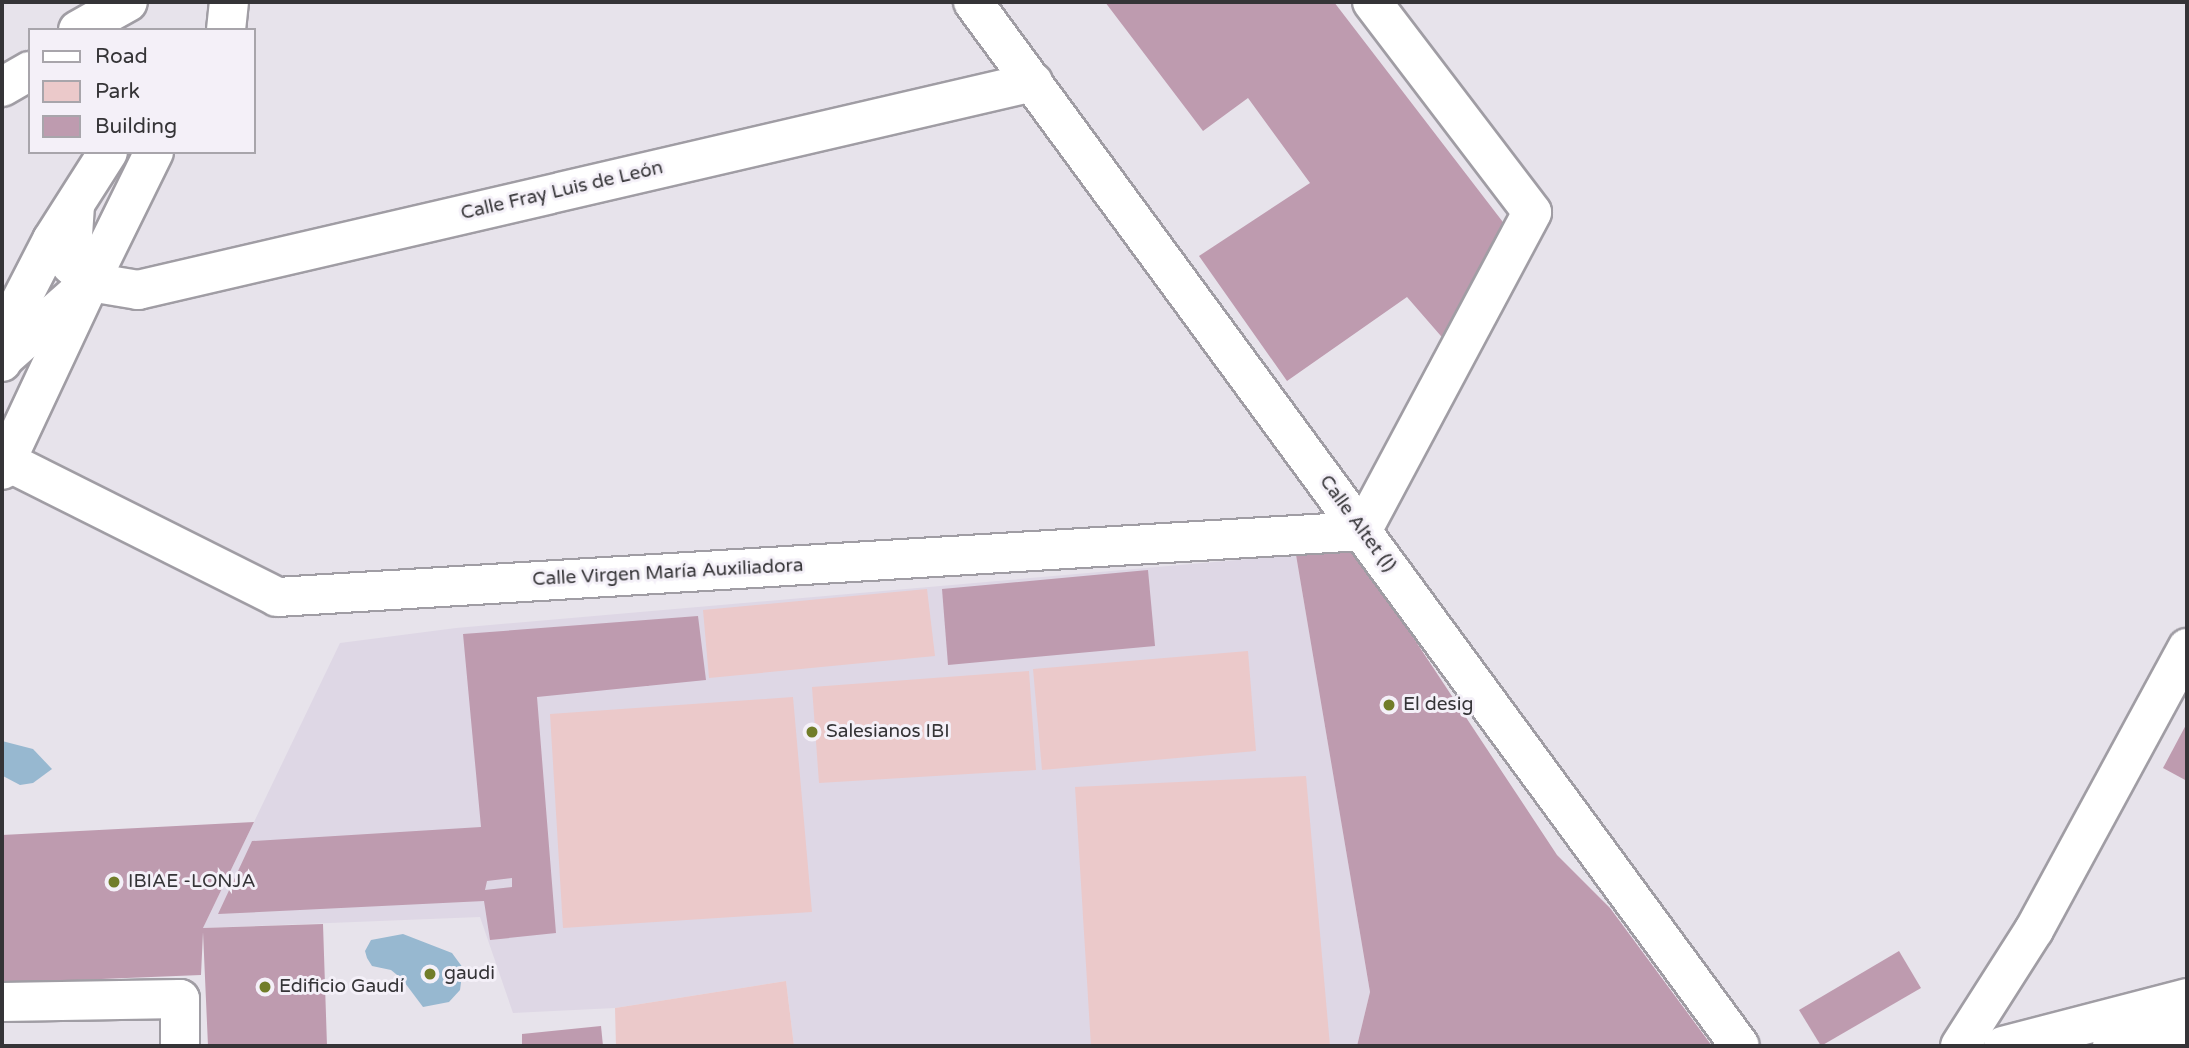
<!DOCTYPE html>
<html>
<head>
<meta charset="utf-8">
<style>
  body { margin:0 }
  #map { position:relative; width:2189px; height:1048px; overflow:hidden; background:#e7e3eb; font-family:"Varela Round",sans-serif }
  div>[style] { position:absolute }
  .built>* { inset:0; background:#ded7e5 }
  .green>* { inset:0; background:#ebc9ca }
  .water>* { inset:0; background:#97b8d0 }
  .building>* { inset:0; background:#be9baf }
  .roads { filter:drop-shadow(2px 0 #a09da4) drop-shadow(-2px 0 #a09da4) drop-shadow(0 2px #a09da4) drop-shadow(0 -2px #a09da4) }
  .minor>* { height:38px; margin:-19px; padding:0 19px; transform-origin:19px; border-radius:19px; background:#fff }
  .major>* { height:38px; margin:-19px; padding:0 19px; transform-origin:19px; border-radius:19px; background:#fff }
  .dots>* { width:19px; height:19px; translate:-50% -50%; box-sizing:border-box; border:4px solid #f4f0f8; border-radius:50% }
  span { translate:-50% -50%; white-space:nowrap; text-align:center; line-height:1.15; -webkit-text-stroke:6px #f4f0f8; paint-order:stroke }
  .street-label { font-size:19px; color:#353437 }
  .poi-label { font-size:19px; color:#353437 }
  .left { translate:0 -50%; text-align:left }
  .frame { position:absolute; inset:0; border:4px solid #353437; pointer-events:none }
  .legend { position:absolute; left:28px; top:28px; width:228px; height:126px; box-sizing:border-box; background:#f4f0f8; border:2px solid #a8a5ab; margin:0; padding:9px 12px; list-style:none; font-size:21px; color:#353437 }
  .legend li { display:flex; align-items:center; gap:14px; height:35px }
  .legend b { width:35px; border:2px solid #a8a5ab }
</style>
</head>
<body>
<div id="map">
  <div class="built">
    <div style="clip-path:polygon(1296px 555px,1370px 992px,1357px 1046px,794px 1046px,786px 981px,615px 1008px,513px 1013px,480px 917px,203px 928px,340px 643px,456px 628px)"></div>
  </div>
  <div class="green">
    <div style="clip-path:polygon(927px 589px,935px 656px,709px 678px,703px 610px)"></div>
    <div style="clip-path:polygon(1248px 651px,1256px 751px,1042px 770px,1033px 669px)"></div>
    <div style="clip-path:polygon(1029px 671px,1036px 770px,819px 783px,812px 687px)"></div>
    <div style="clip-path:polygon(793px 697px,812px 912px,563px 928px,550px 714px)"></div>
    <div style="clip-path:polygon(1306px 776px,1330px 1046px,1091px 1046px,1075px 787px)"></div>
    <div style="clip-path:polygon(786px 981px,794px 1046px,616px 1046px,615px 1008px)"></div>
  </div>
  <div class="water">
    <div style="clip-path:polygon(2px 741px,33px 749px,52px 769px,33px 783px,20px 785px,3px 776px)"></div>
    <div style="clip-path:polygon(403px 934px,452px 953px,463px 968px,460px 990px,449px 1002px,423px 1007px,402px 979px,391px 970px,372px 966px,367px 958px,365px 951px,371px 940px)"></div>
  </div>
  <div class="building">
    <div style="clip-path:polygon(1105px 2px,1334px 2px,1509px 230px,1447px 343px,1407px 297px,1287px 381px,1199px 256px,1310px 183px,1248px 98px,1203px 131px)"></div>
    <div style="clip-path:polygon(1356px 551px,1557px 855px,1610px 908px,1712px 1046px,1357px 1046px,1370px 992px,1296px 555px)"></div>
    <div style="clip-path:polygon(1148px 570px,1155px 646px,948px 665px,942px 589px)"></div>
    <div style="clip-path:polygon(evenodd,698px 616px,706px 680px,537px 697px,556px 933px,490px 940px,484px 901px,218px 914px,252px 841px,481px 827px,463px 634px,698px 616px,512px 878px,512px 887px,485px 890px,487px 881px,512px 878px)"></div>
    <div style="clip-path:polygon(2187px 723px,2187px 781px,2163px 768px)"></div>
    <div style="clip-path:polygon(254px 822px,203px 928px,323px 924px,327px 1046px,208px 1046px,203px 932px,201px 975px,2px 983px,2px 835px)"></div>
    <div style="clip-path:polygon(1899px 951px,1921px 988px,1821px 1046px,1799px 1010px)"></div>
    <div style="clip-path:polygon(601px 1026px,603px 1046px,522px 1046px,522px 1034px)"></div>
  </div>
  <div class="roads">
    <div class="minor">
      <div style="left:973px;top:2px;width:1295px;rotate:53.7deg"></div>
      <div style="left:75px;top:205px;width:60px;rotate:93.8deg"></div>
      <div style="left:71px;top:265px;width:25px;rotate:42deg"></div>
      <div style="left:90px;top:282px;width:49px;rotate:9.5deg"></div>
      <div style="left:138px;top:290px;width:919px;rotate:-13.08deg"></div>
      <div style="left:6px;top:461px;width:303px;rotate:26.6deg"></div>
      <div style="left:277px;top:597px;width:1087px;rotate:-3.48deg"></div>
      <div style="left:1362px;top:531px;width:361px;rotate:-61.9deg"></div>
      <div style="left:1532px;top:212px;width:264px;rotate:-127.3deg"></div>
      <div style="left:2px;top:470px;width:208px;rotate:-64.9deg"></div>
      <div style="left:2px;top:1002px;width:178px;rotate:-1deg"></div>
      <div style="left:180px;top:999px;width:47px;rotate:90deg"></div>
      <div style="left:1960px;top:1046px;width:138px;rotate:-57.5deg"></div>
      <div style="left:2034px;top:930px;width:321px;rotate:-61.5deg"></div>
      <div style="left:2003px;top:1046px;width:190px;rotate:-14.6deg"></div>
      <div style="left:2112px;top:1046px;width:77px;rotate:-14.2deg"></div>
    </div>
    <div class="major">
      <div style="left:78px;top:30px;width:57px;rotate:-29.2deg"></div>
      <div style="left:226px;top:30px;width:28px;rotate:-84deg"></div>
      <div style="left:2px;top:87px;width:32px;rotate:-30deg"></div>
      <div style="left:4px;top:358px;width:115px;rotate:-41.5deg"></div>
      <div style="left:90px;top:282px;width:145px;rotate:-63.8deg"></div>
      <div style="left:2px;top:362px;width:54px;rotate:-74.9deg"></div>
      <div style="left:16px;top:310px;width:79px;rotate:-62.8deg"></div>
      <div style="left:52px;top:240px;width:104px;rotate:-57.5deg"></div>
    </div>
  </div>
  <div class="dots">
    <div style="left:1389px;top:705px;background:#717d29"></div>
    <div style="left:812px;top:732px;background:#717d29"></div>
    <div style="left:114px;top:882px;background:#717d29"></div>
    <div style="left:430px;top:974px;background:#717d29"></div>
    <div style="left:265px;top:987px;background:#717d29"></div>
  </div>
  <div class="street-label">
    <span style="left:562px;top:191px;rotate:-13deg">Calle Fray Luis de León</span>
    <span style="left:1357px;top:524px;rotate:54deg">Calle Altet (l)</span>
    <span style="left:668px;top:573px;rotate:-3deg">Calle Virgen María Auxiliadora</span>
  </div>
  <div class="poi-label">
    <span class="left" style="left:1403px;top:705px">El desig</span>
    <span class="left" style="left:826px;top:732px">Salesianos IBI</span>
    <span class="left" style="left:128px;top:882px">IBIAE -LONJA</span>
    <span class="left" style="left:444px;top:974px">gaudi</span>
    <span class="left" style="left:279px;top:987px">Edificio Gaudí</span>
  </div>
  <div class="frame"></div>
  <ul class="legend">
  <li><b style="height:9px;background:#fff"></b>Road</li>
  <li><b style="height:19px;background:#ebc9ca"></b>Park</li>
  <li><b style="height:19px;background:#be9baf"></b>Building</li>
  </ul>
</div>
</body>
</html>
